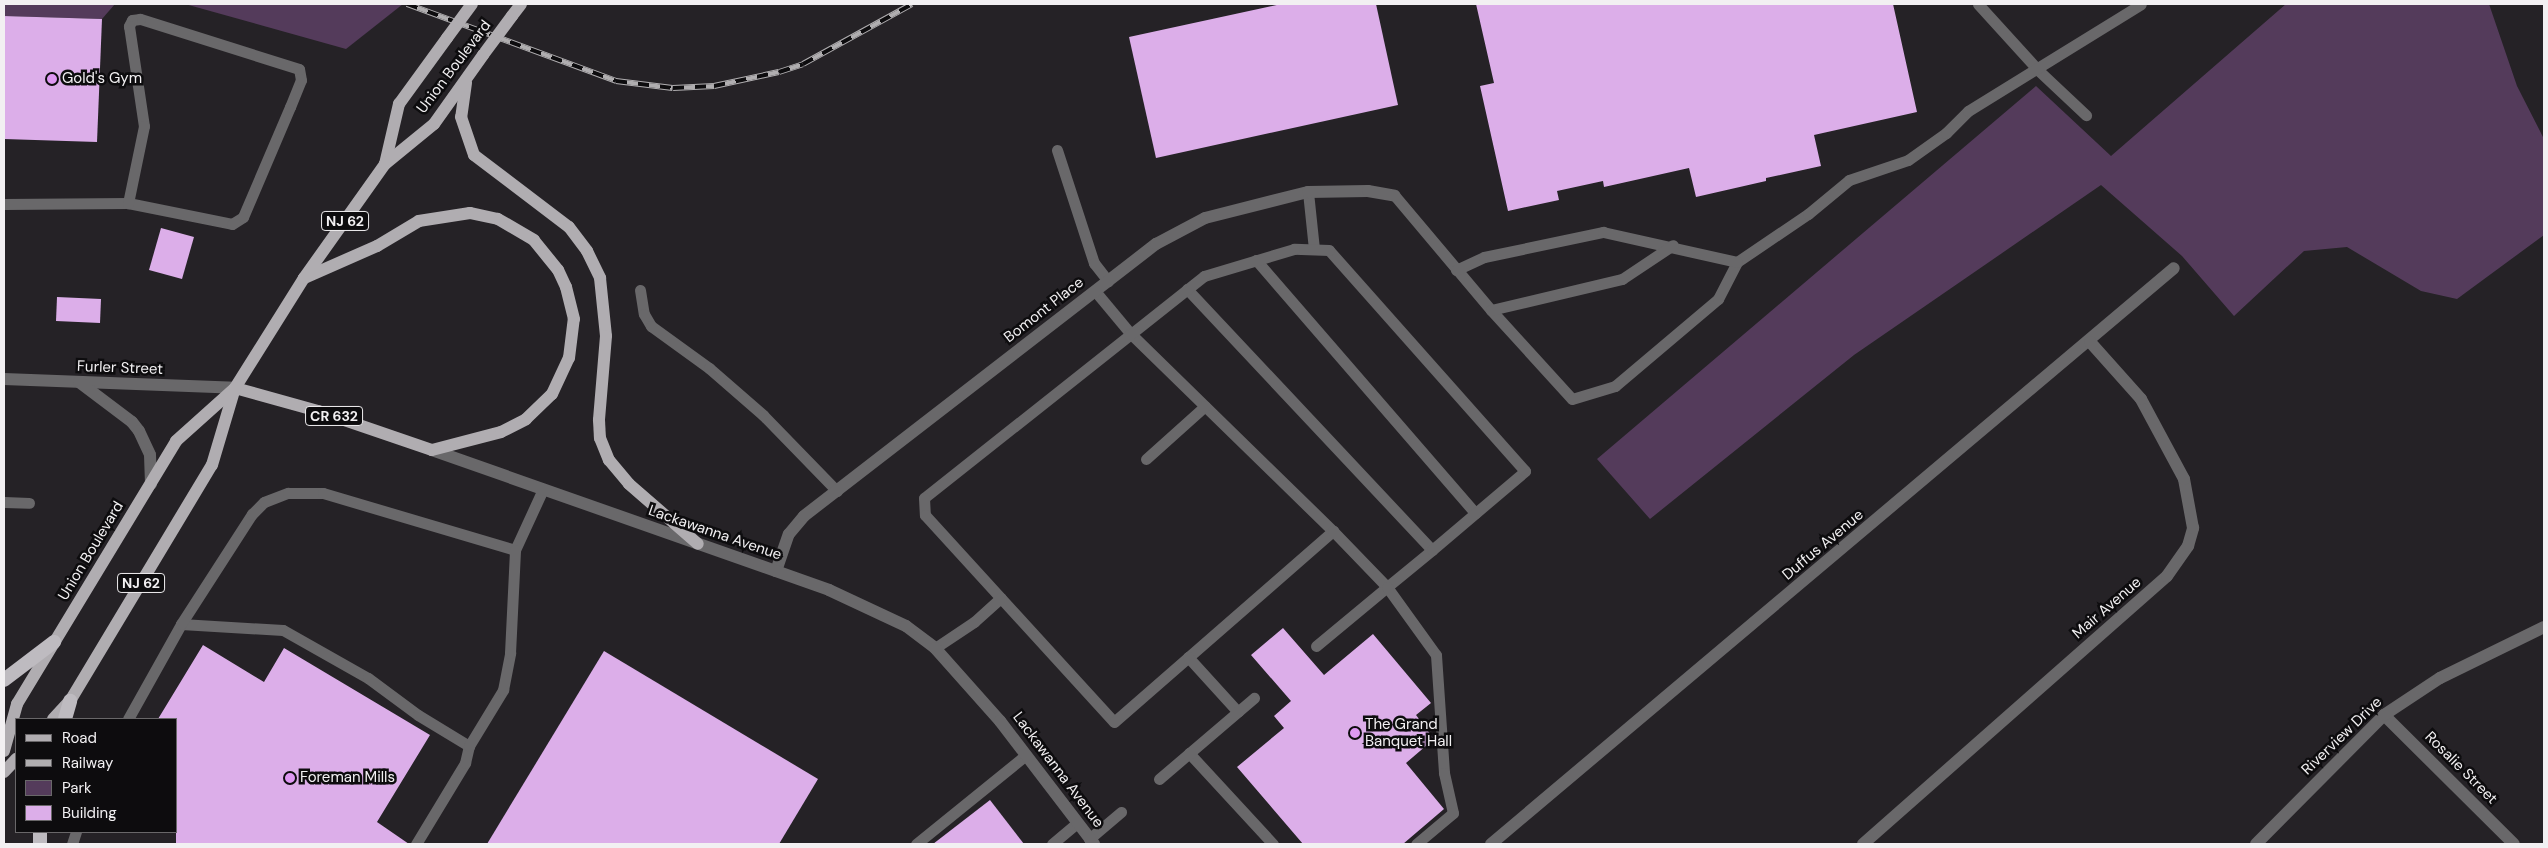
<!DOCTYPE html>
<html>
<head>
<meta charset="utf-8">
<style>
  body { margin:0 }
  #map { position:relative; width:2548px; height:848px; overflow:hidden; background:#252226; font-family:"DM Sans",sans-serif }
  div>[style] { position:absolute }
  .green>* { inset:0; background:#543b5b }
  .building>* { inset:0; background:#dcaee9 }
  .service>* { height:11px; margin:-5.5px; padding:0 5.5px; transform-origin:5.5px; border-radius:5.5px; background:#69686a }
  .minor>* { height:12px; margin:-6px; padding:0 6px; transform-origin:6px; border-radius:6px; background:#69686a }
  .tertiary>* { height:12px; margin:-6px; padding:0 6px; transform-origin:6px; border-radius:6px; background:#69686a }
  .primary>* { height:12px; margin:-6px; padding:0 6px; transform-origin:6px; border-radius:6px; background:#b0adb1 }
  .trunk>* { height:14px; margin:-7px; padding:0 7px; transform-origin:7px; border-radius:7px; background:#bebbc0 }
  .rail>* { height:5.5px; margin-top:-2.75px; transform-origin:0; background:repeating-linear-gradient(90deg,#0d0c0e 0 11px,#b0aeb0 0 22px); box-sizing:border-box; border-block:1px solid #b0aeb0 }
  .primary-bridge>* { height:12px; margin:-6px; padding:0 6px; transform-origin:6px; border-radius:6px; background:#b0adb1 }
  .dots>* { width:14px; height:14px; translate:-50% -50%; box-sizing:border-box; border:2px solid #0d0c0e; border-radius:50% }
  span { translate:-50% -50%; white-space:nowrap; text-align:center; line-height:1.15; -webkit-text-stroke:5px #0d0c0e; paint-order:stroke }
  .shield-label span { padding:1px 4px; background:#0d0c0e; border:1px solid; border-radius:4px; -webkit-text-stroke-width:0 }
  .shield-label { font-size:14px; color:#f2f0f2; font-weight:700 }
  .street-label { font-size:15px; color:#f2f0f2 }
  .poi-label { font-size:15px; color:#f2f0f2 }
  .left { translate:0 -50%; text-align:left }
  .frame { position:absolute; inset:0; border:5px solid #f2f0f2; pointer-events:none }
  .legend { position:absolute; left:15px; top:718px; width:162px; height:115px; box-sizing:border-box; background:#0d0c0e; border:1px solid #696769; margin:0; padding:6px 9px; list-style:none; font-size:15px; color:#f2f0f2 }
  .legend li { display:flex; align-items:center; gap:10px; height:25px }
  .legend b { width:25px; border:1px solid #696769 }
</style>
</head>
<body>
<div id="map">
  <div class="green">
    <div style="clip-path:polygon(4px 4px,115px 4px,102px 19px,4px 16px)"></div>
    <div style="clip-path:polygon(185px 4px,403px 4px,346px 49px)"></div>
    <div style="clip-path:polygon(2286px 4px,2489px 4px,2517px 86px,2544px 139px,2544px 235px,2457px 299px,2421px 291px,2347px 247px,2304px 251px,2234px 316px,2182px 256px,2101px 185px,1854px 355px,1650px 519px,1597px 459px,2036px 86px,2111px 156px)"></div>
  </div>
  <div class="building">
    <div style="clip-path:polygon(1281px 4px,1376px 4px,1398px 105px,1156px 158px,1129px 37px)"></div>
    <div style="clip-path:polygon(1476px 4px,1893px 4px,1917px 112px,1814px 135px,1821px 166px,1766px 178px,1766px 181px,1696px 197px,1689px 168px,1604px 187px,1603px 181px,1557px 191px,1559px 200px,1508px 211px,1480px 86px,1494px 83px)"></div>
    <div style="clip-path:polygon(4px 16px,102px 19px,97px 142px,4px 139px)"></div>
    <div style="clip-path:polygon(161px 228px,194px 237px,182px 279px,149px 270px)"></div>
    <div style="clip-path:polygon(57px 297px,101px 299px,100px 323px,56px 321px)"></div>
    <div style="clip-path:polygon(1283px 628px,1324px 675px,1373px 634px,1431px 703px,1416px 715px,1434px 739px,1406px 763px,1444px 809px,1403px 844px,1303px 844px,1237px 767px,1284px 728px,1274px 716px,1291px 701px,1251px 655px)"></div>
    <div style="clip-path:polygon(203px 645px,264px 682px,284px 648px,430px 735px,377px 822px,409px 844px,176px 844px,176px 719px,158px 719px)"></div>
    <div style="clip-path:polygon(604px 651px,818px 779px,779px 844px,487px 844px)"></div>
    <div style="clip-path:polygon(990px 800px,1024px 844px,933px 844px)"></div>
  </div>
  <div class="service">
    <div style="left:1978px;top:4px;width:89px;rotate:47.7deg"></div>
    <div style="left:2038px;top:70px;width:66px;rotate:43.2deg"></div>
    <div style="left:1057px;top:150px;width:119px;rotate:71.9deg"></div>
    <div style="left:1094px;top:263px;width:23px;rotate:52deg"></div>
    <div style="left:1308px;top:192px;width:57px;rotate:84deg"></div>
    <div style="left:1395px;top:196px;width:149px;rotate:49.9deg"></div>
    <div style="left:1491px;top:310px;width:120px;rotate:47.7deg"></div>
    <div style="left:1572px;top:399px;width:45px;rotate:-16.8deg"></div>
    <div style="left:1615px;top:386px;width:135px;rotate:-40.2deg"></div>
    <div style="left:1718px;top:299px;width:42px;rotate:-62.8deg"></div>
    <div style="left:1737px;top:262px;width:86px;rotate:-34.1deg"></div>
    <div style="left:1808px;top:214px;width:53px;rotate:-39.7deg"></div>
    <div style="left:1849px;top:180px;width:62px;rotate:-18.7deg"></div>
    <div style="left:1908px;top:160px;width:47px;rotate:-35.4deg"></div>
    <div style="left:1946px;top:133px;width:31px;rotate:-45deg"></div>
    <div style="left:1968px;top:111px;width:203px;rotate:-31.7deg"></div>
    <div style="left:4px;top:204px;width:124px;rotate:-0.5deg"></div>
    <div style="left:128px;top:203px;width:106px;rotate:11.4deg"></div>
    <div style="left:232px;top:224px;width:13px;rotate:-32deg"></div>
    <div style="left:243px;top:217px;width:120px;rotate:-66.9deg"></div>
    <div style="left:290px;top:107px;width:29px;rotate:-68deg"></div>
    <div style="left:301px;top:80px;width:11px;rotate:-100deg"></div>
    <div style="left:299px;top:69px;width:167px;rotate:-162.5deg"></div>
    <div style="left:140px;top:19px;width:8px;rotate:173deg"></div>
    <div style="left:132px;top:20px;width:7px;rotate:117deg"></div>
    <div style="left:129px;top:26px;width:101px;rotate:81.5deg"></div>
    <div style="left:144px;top:126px;width:79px;rotate:101.7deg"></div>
    <div style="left:1256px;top:260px;width:335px;rotate:49.1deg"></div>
    <div style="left:1456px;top:270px;width:31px;rotate:-25deg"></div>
    <div style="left:1484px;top:257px;width:122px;rotate:-11.9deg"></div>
    <div style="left:1603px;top:232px;width:137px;rotate:12.6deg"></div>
    <div style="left:1187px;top:289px;width:358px;rotate:46.8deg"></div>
    <div style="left:640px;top:290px;width:24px;rotate:81deg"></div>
    <div style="left:644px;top:314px;width:14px;rotate:60deg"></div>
    <div style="left:651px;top:326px;width:72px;rotate:35.9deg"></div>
    <div style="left:709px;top:368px;width:72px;rotate:41deg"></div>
    <div style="left:763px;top:415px;width:106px;rotate:45.8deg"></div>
    <div style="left:1095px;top:291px;width:55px;rotate:50.2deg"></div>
    <div style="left:1130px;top:333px;width:284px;rotate:44.3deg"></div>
    <div style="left:1491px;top:310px;width:135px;rotate:-13.3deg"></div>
    <div style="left:1622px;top:279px;width:61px;rotate:-33.7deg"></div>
    <div style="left:1146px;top:459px;width:79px;rotate:-41.9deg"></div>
    <div style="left:4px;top:502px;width:25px;rotate:2deg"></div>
    <div style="left:181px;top:624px;width:102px;rotate:3.4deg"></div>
    <div style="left:283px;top:630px;width:98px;rotate:29.5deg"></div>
    <div style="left:368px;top:678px;width:62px;rotate:36.5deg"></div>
    <div style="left:418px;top:715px;width:60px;rotate:31.3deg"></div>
    <div style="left:1316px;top:646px;width:92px;rotate:-39.7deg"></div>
    <div style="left:1387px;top:587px;width:58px;rotate:-39.4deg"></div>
    <div style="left:1432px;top:550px;width:122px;rotate:-40.3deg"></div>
    <div style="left:1525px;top:471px;width:295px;rotate:-131.6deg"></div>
    <div style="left:1329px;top:250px;width:35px;rotate:-178deg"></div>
    <div style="left:1294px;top:249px;width:94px;rotate:163.3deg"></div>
    <div style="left:1204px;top:276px;width:357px;rotate:141.6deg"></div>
    <div style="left:924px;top:498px;width:17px;rotate:87deg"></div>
    <div style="left:925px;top:515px;width:280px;rotate:47.6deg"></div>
    <div style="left:1114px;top:722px;width:291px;rotate:-41.1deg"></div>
    <div style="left:1333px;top:531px;width:78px;rotate:46deg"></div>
    <div style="left:1387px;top:587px;width:84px;rotate:54.2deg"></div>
    <div style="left:1436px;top:655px;width:118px;rotate:86.1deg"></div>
    <div style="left:1444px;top:773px;width:41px;rotate:77.3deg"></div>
    <div style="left:1453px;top:813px;width:48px;rotate:140deg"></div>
    <div style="left:935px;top:648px;width:47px;rotate:-33.7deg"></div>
    <div style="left:974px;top:622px;width:36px;rotate:-42deg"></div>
    <div style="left:1188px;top:657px;width:74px;rotate:47.7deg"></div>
    <div style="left:128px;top:719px;width:109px;rotate:-60.8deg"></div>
    <div style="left:181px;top:624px;width:131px;rotate:-57.2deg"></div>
    <div style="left:252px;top:514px;width:17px;rotate:-45deg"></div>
    <div style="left:264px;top:502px;width:26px;rotate:-21deg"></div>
    <div style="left:288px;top:493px;width:35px"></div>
    <div style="left:323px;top:493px;width:200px;rotate:16.5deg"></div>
    <div style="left:515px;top:550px;width:67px;rotate:-65.3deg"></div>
    <div style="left:1189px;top:753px;width:124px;rotate:47.3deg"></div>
    <div style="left:1159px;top:779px;width:125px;rotate:-40.5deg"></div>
    <div style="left:1089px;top:839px;width:42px;rotate:-40.2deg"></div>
    <div style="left:72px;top:844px;width:13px;rotate:-72deg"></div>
    <div style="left:416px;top:844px;width:95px;rotate:-58.8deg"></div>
    <div style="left:465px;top:763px;width:17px;rotate:-77deg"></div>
    <div style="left:469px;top:746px;width:66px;rotate:-58.7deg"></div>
    <div style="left:503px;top:690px;width:38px;rotate:-79deg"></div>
    <div style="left:510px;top:653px;width:103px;rotate:-87.2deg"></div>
    <div style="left:916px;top:844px;width:141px;rotate:-39deg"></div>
    <div style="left:1052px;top:844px;width:33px;rotate:-40deg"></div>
  </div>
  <div class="minor">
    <div style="left:776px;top:571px;width:39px;rotate:-71deg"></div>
    <div style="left:789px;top:534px;width:23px;rotate:-50deg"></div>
    <div style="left:804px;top:516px;width:445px;rotate:-37.7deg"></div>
    <div style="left:1156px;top:244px;width:55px;rotate:-28deg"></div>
    <div style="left:1205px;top:218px;width:106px;rotate:-14.2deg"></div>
    <div style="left:1308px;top:192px;width:60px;rotate:-1deg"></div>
    <div style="left:1368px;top:191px;width:27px;rotate:10deg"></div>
    <div style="left:2384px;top:715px;width:183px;rotate:44.8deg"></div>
    <div style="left:1491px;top:844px;width:893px;rotate:-40.14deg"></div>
    <div style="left:1863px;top:844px;width:405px;rotate:-41.4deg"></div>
    <div style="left:2167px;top:576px;width:37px;rotate:-55deg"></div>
    <div style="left:2188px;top:546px;width:19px;rotate:-74deg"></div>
    <div style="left:2193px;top:528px;width:50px;rotate:-100.4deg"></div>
    <div style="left:2184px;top:479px;width:91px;rotate:-118.3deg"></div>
    <div style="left:2141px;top:399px;width:76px;rotate:-131.8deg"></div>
  </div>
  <div class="tertiary">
    <div style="left:4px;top:379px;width:231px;rotate:2.2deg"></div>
    <div style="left:79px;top:382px;width:66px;rotate:37deg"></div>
    <div style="left:132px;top:422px;width:11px;rotate:52deg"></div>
    <div style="left:139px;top:431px;width:26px;rotate:65deg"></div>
    <div style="left:150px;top:455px;width:29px;rotate:88deg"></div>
    <div style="left:432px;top:450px;width:421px;rotate:19.4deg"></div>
    <div style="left:829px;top:590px;width:85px;rotate:25.1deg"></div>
    <div style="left:906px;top:626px;width:36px;rotate:37deg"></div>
    <div style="left:935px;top:648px;width:98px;rotate:48.3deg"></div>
    <div style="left:1000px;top:721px;width:155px;rotate:52.6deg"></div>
    <div style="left:2256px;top:844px;width:182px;rotate:-45.2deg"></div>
    <div style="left:2384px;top:715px;width:67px;rotate:-33.5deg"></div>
    <div style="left:2440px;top:678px;width:116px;rotate:-26.1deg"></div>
  </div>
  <div class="primary">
    <div style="left:512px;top:16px;width:15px;rotate:-53deg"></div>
    <div style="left:466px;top:83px;width:34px;rotate:98deg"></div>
    <div style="left:461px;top:117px;width:40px;rotate:71.1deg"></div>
    <div style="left:474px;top:155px;width:119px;rotate:37.2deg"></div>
    <div style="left:569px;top:227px;width:30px;rotate:53deg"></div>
    <div style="left:587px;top:251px;width:30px;rotate:64deg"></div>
    <div style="left:600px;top:278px;width:58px;rotate:84.1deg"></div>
    <div style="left:606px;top:336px;width:84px;rotate:94.8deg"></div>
    <div style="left:599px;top:420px;width:18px;rotate:87deg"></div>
    <div style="left:600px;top:438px;width:24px;rotate:68deg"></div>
    <div style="left:609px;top:460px;width:31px;rotate:50deg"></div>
    <div style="left:629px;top:484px;width:91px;rotate:41deg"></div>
    <div style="left:385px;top:164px;width:62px;rotate:-76.9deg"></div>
    <div style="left:399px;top:104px;width:82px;rotate:-54deg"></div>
    <div style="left:235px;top:388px;width:86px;rotate:15.5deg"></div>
    <div style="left:318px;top:411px;width:120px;rotate:18.9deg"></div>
    <div style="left:432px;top:450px;width:71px;rotate:-14.6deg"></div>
    <div style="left:501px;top:432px;width:28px;rotate:-27deg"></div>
    <div style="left:526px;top:419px;width:36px;rotate:-44deg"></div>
    <div style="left:552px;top:394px;width:40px;rotate:-65deg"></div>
    <div style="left:569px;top:358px;width:39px;rotate:-83deg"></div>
    <div style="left:574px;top:319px;width:33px;rotate:-104deg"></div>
    <div style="left:566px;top:287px;width:19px;rotate:-115deg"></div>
    <div style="left:558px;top:270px;width:38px;rotate:-129deg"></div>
    <div style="left:534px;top:240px;width:42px;rotate:-149.7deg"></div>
    <div style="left:498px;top:219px;width:29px;rotate:-168deg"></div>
    <div style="left:470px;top:213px;width:52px;rotate:171.1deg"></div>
    <div style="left:419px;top:221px;width:49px;rotate:149.2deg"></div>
    <div style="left:377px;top:246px;width:80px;rotate:156.3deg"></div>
    <div style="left:53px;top:719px;width:25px;rotate:-47deg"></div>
    <div style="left:70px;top:701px;width:275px;rotate:-59deg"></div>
    <div style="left:212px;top:465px;width:80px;rotate:-73.4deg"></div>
    <div style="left:235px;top:388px;width:130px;rotate:-57.9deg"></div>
    <div style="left:304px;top:278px;width:140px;rotate:-54.6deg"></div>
    <div style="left:385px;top:164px;width:63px;rotate:-39.2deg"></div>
    <div style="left:434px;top:124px;width:85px;rotate:-54.6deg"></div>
    <div style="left:4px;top:751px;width:49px;rotate:-74.5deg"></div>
    <div style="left:17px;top:704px;width:307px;rotate:-58.8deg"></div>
    <div style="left:176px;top:441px;width:79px;rotate:-41.9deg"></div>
    <div style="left:4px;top:772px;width:18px;rotate:-47deg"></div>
  </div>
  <div class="trunk">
    <div style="left:4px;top:680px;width:63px;rotate:-37.2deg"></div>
    <div style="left:65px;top:719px;width:19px;rotate:-74deg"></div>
    <div style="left:40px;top:844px;width:12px;rotate:-90deg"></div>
  </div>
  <div class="rail">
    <div style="left:407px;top:4px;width:223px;rotate:20.2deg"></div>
    <div style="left:616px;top:81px;width:57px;rotate:7deg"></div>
    <div style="left:673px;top:88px;width:41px;rotate:-2.8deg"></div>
    <div style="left:714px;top:86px;width:66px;rotate:-12.2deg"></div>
    <div style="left:779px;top:72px;width:25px;rotate:-18deg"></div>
    <div style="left:803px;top:64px;width:124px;rotate:-28.8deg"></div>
  </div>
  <div class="primary-bridge">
    <div style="left:447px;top:38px;width:42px;rotate:-53.7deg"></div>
    <div style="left:483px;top:55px;width:49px;rotate:-53.4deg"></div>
  </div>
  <div class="dots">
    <div style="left:52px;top:79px;background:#de98f2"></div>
    <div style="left:1355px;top:733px;background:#de98f2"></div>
    <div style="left:290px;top:778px;background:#de98f2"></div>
  </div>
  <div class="shield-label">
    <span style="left:345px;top:221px">NJ 62</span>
    <span style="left:334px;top:416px">CR 632</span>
    <span style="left:141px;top:583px">NJ 62</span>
  </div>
  <div class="street-label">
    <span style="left:454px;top:67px;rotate:-53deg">Union Boulevard</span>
    <span style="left:1044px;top:310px;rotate:-38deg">Bomont Place</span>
    <span style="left:120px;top:368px;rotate:2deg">Furler Street</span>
    <span style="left:715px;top:533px;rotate:19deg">Lackawanna Avenue</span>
    <span style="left:1823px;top:545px;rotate:-40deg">Duffus Avenue</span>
    <span style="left:91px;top:551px;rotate:-59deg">Union Boulevard</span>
    <span style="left:2107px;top:608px;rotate:-41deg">Mair Avenue</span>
    <span style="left:2342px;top:736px;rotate:-44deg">Riverview Drive</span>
    <span style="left:2461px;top:768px;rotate:45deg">Rosalie Street</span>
    <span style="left:1058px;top:770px;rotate:53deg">Lackawanna Avenue</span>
  </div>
  <div class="poi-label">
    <span class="left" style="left:62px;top:79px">Gold's Gym</span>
    <span class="left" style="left:1365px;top:733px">The Grand<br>Banquet Hall</span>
    <span class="left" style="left:300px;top:778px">Foreman Mills</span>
  </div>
  <div class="frame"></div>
  <ul class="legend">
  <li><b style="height:6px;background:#b0adb1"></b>Road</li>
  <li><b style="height:6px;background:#b0aeb0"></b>Railway</li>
  <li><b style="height:14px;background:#543b5b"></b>Park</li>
  <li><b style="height:14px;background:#dcaee9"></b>Building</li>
  </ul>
</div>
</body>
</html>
